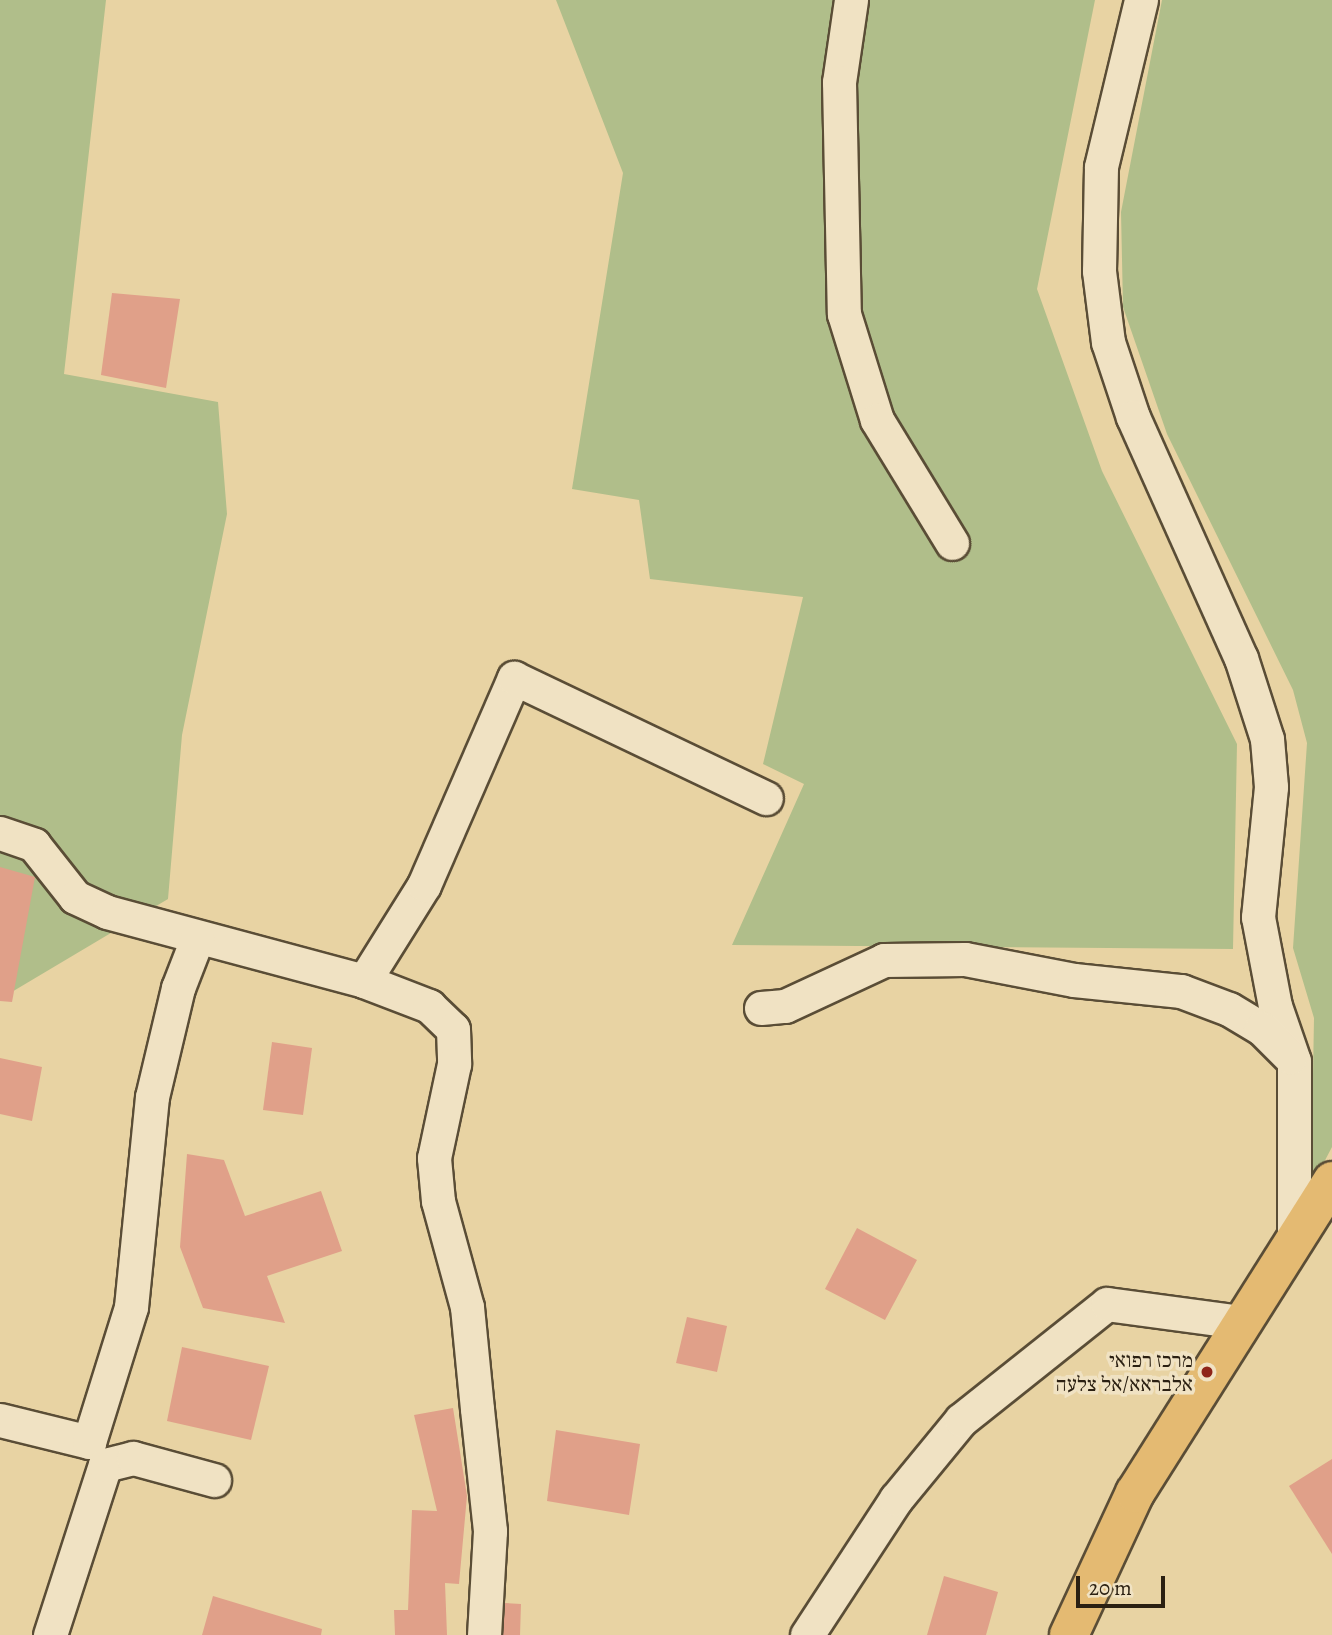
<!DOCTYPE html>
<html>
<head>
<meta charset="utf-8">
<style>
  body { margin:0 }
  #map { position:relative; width:1332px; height:1635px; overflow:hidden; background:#e8d3a3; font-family:Alegreya,"Frank Ruhl Libre",serif }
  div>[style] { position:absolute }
  .green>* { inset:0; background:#b0be8a }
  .building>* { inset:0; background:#e0a089 }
  .roads { filter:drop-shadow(2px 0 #5a4d36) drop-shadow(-2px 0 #5a4d36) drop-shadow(0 2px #5a4d36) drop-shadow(0 -2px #5a4d36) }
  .minor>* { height:33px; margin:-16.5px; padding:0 16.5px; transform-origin:16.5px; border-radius:16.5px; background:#f0e2c3 }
  .major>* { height:38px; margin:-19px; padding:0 19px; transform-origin:19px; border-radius:19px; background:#e4ba72 }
  .dots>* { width:19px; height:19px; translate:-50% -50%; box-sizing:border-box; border:4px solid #f0e2c3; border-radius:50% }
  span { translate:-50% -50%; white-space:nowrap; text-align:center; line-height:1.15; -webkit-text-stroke:7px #f0e2c3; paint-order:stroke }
  .poi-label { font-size:21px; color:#2b2012 }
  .right { translate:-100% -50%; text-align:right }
  .scale { position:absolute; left:1076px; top:1576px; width:89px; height:32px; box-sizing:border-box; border:4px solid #2b2012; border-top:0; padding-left:9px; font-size:21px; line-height:24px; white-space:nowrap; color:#2b2012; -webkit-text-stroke:5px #f0e2c3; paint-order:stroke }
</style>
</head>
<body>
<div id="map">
  <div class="green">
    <div style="clip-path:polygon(0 0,106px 0,64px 374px,218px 402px,227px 514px,182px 735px,168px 899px,0 999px)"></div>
    <div style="clip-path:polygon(556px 0,1095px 0,1037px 289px,1102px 471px,1237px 744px,1233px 949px,732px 945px,804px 784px,763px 764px,803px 597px,650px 579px,639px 500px,572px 489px,623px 173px)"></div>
    <div style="clip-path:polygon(1162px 0,1332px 0,1332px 1147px,1311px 1187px,1314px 1018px,1293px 948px,1307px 743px,1293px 690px,1167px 434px,1123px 307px,1121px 212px)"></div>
  </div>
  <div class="building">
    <div style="clip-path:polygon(112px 293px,180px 299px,166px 388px,101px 375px)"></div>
    <div style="clip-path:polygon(0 867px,35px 877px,12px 1002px,0 1001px)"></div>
    <div style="clip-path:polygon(272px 1042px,312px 1048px,303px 1115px,263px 1110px)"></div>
    <div style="clip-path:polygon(0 1058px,42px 1067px,32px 1121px,0 1114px)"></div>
    <div style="clip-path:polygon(187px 1154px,224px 1160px,245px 1216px,321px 1191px,342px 1251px,267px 1276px,285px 1323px,203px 1308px,180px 1247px)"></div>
    <div style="clip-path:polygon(857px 1228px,917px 1260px,885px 1320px,825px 1289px)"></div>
    <div style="clip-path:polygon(687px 1317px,727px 1326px,717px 1372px,676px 1363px)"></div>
    <div style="clip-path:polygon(182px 1347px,269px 1366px,251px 1440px,167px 1421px)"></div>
    <div style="clip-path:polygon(453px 1408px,467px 1496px,459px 1584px,445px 1583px,447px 1635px,395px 1635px,394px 1610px,408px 1610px,412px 1510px,437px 1511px,414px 1415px)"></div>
    <div style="clip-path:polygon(556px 1430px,640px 1444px,629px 1515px,547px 1501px)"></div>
    <div style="clip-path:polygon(1332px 1459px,1332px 1554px,1289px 1486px)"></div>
    <div style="clip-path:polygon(944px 1576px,998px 1592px,986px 1635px,927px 1635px)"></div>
    <div style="clip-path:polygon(213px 1596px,322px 1629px,321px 1635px,202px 1635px)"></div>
    <div style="clip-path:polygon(505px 1603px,521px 1604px,520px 1635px,503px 1635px)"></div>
  </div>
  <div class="roads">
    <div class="minor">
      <div style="left:851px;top:0;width:83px;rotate:98.3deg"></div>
      <div style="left:839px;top:82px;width:232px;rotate:88.8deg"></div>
      <div style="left:844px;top:314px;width:111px;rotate:72.7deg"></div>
      <div style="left:877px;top:420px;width:144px;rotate:58.6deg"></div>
      <div style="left:1141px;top:0;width:172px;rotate:103.5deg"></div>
      <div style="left:1101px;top:167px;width:104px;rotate:91.1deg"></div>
      <div style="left:1099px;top:271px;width:72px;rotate:82.8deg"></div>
      <div style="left:1108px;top:342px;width:79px;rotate:71.6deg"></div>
      <div style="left:1133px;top:417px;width:264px;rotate:65.9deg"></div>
      <div style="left:1241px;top:658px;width:85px;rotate:72.2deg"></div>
      <div style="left:1267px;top:739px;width:48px;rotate:85.2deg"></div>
      <div style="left:1271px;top:787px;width:131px;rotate:95.7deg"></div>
      <div style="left:1258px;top:917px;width:91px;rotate:79.2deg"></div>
      <div style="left:1275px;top:1006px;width:58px;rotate:70.9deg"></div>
      <div style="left:1294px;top:1061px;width:173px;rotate:90deg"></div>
      <div style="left:0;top:833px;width:36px;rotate:19deg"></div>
      <div style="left:34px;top:845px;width:66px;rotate:51.7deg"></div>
      <div style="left:75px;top:897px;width:35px;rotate:25deg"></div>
      <div style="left:107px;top:912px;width:266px;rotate:15deg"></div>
      <div style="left:364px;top:981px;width:70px;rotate:21deg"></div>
      <div style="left:429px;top:1006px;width:33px;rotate:44deg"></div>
      <div style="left:453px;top:1029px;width:35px;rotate:88deg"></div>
      <div style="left:454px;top:1064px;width:96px;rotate:102deg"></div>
      <div style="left:434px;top:1158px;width:43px;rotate:84.7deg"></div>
      <div style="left:438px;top:1201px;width:110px;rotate:74.7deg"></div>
      <div style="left:467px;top:1307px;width:102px;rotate:84.4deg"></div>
      <div style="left:477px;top:1409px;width:123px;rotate:83.9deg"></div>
      <div style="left:490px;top:1531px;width:104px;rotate:93.3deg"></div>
      <div style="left:364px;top:981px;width:113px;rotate:-58deg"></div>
      <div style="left:424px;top:885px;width:226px;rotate:-66.5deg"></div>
      <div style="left:514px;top:678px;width:279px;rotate:25.5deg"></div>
      <div style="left:761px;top:1008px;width:24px;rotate:-5deg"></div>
      <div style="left:785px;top:1006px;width:109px;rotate:-24.9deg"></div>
      <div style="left:884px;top:960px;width:81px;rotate:-0.7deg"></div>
      <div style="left:965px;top:959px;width:111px;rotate:10.9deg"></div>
      <div style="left:1074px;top:980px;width:108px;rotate:5.9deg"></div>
      <div style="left:1181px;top:991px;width:51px;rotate:20.6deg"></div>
      <div style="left:1229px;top:1009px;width:37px;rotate:31deg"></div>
      <div style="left:1261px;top:1028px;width:41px;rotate:45deg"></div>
      <div style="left:0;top:1420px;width:92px;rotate:13.9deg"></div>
      <div style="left:89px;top:1442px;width:141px;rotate:-72.7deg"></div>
      <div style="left:131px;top:1307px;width:211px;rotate:-84.3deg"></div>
      <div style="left:152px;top:1097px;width:112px;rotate:-76.6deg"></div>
      <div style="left:178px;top:988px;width:53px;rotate:-68.8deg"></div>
      <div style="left:50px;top:1635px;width:179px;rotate:-72.1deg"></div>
      <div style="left:105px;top:1465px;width:29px;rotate:-14deg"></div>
      <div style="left:133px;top:1458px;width:84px;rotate:15.2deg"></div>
      <div style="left:807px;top:1635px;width:163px;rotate:-56.8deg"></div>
      <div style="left:896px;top:1499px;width:102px;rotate:-50.6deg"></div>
      <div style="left:961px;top:1420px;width:186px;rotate:-38.5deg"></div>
      <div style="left:1107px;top:1304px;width:134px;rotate:7.7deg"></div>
    </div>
    <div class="major">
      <div style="left:1069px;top:1635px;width:157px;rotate:-65.1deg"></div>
      <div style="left:1135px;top:1493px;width:369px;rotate:-57.7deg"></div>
    </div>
  </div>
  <div class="dots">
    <div style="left:1207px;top:1372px;background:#8f2418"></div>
  </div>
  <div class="poi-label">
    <span class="right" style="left:1193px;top:1372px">מרכז רפואי<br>אלבראא/אל צלעה</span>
  </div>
  <div class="scale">20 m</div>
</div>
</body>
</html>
